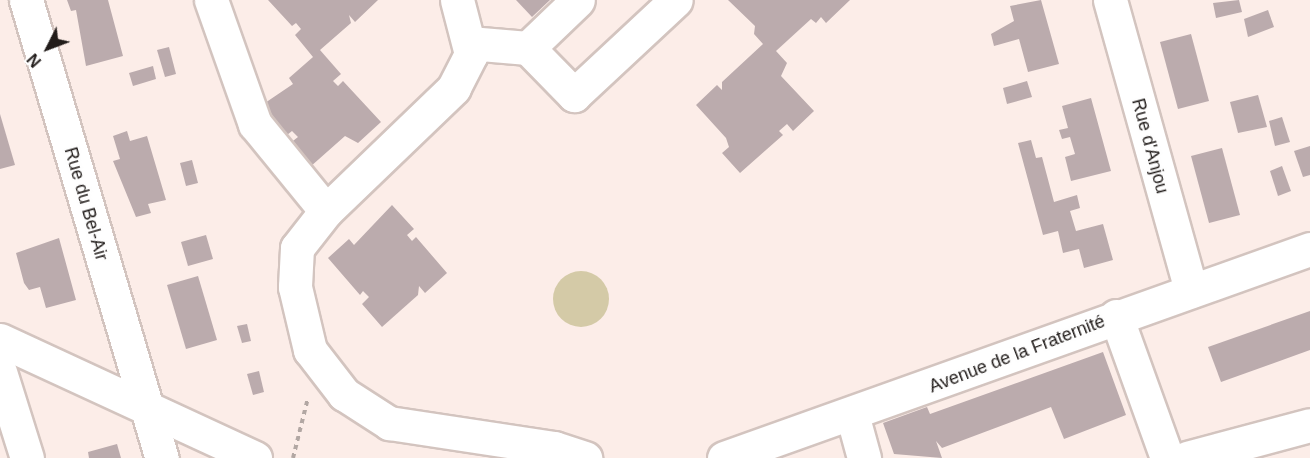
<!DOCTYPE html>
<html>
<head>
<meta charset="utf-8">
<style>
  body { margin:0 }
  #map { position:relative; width:1310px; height:458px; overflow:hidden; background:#fcede8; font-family:Arial,sans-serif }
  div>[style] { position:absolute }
  .green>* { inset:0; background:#d4caa7 }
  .round { border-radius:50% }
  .building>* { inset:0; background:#bbabad }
  .path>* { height:4px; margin-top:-2px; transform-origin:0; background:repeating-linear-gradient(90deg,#b2a7a3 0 4.5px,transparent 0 9px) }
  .roads { filter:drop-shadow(2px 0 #d3c4bf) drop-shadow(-2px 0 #d3c4bf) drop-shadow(0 2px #d3c4bf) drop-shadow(0 -2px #d3c4bf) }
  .minor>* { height:33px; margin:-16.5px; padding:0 16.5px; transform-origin:16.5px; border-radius:16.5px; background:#fff }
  span { translate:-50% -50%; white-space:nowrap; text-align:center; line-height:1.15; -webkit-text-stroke:5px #fefefe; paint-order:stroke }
  .street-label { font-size:18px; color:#211c1a }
  .north { position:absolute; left:18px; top:18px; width:60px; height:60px; -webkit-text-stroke:4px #fefefe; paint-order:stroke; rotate:228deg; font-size:16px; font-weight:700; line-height:24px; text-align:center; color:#211c1a }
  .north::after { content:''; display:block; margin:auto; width:21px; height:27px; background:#211c1a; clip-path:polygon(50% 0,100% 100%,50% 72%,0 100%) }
</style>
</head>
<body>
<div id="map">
  <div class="green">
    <div class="round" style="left:553px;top:271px;width:56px;height:56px"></div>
  </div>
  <div class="building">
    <div style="clip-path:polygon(67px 0,108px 0,123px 56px,86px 66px,76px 10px,71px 11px)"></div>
    <div style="clip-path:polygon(268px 0,378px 0,355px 22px,349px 15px,351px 23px,320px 50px,341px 74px,333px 81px,338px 86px,343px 81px,381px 122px,358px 143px,345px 136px,310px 167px,289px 144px,298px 137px,292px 131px,287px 135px,262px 105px,293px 84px,289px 78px,313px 57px,295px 35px,301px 29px,296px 23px,292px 26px)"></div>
    <div style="clip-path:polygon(516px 0,550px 0,532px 17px)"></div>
    <div style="clip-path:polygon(728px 0,850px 0,826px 23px,821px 17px,816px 23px,811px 19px,776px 51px,787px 63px,781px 76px,814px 111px,793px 131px,787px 124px,779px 131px,783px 135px,740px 173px,722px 153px,729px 147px,726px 138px,696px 105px,717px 85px,722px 90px,722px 82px,763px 44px,754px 34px,755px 26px)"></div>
    <div style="clip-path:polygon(1041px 0,1059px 64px,1028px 72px,1019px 39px,994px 46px,991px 34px,1014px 21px,1010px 6px)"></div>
    <div style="clip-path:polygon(1239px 0,1242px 12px,1216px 18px,1213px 3px)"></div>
    <div style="clip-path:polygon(1268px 10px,1274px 27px,1248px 37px,1244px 19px)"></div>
    <div style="clip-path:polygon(1191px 34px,1209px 101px,1178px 109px,1160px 42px)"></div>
    <div style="clip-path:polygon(169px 47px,176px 74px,165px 77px,157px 50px)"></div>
    <div style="clip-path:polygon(153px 66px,156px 79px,133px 86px,129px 73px)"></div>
    <div style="clip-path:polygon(1027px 81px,1032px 97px,1007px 104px,1003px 88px)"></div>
    <div style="clip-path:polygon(1258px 95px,1267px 127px,1238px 133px,1230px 102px)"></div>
    <div style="clip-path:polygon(1091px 98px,1111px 171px,1071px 181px,1065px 157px,1075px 154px,1070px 137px,1062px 139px,1059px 130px,1068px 128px,1062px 106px)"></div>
    <div style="clip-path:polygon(0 114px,15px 165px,0 169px)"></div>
    <div style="clip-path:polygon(1282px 117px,1290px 142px,1275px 146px,1269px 121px)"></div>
    <div style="clip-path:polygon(127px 131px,130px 141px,147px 136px,166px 200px,148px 204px,151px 213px,136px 217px,113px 161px,120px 159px,113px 136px)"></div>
    <div style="clip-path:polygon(1031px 140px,1036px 158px,1042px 157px,1054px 202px,1077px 195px,1080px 208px,1070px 211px,1076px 231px,1103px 224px,1113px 260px,1084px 268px,1079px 249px,1063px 253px,1058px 231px,1043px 235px,1018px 143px)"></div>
    <div style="clip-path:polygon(1310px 146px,1310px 175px,1303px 177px,1294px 151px)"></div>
    <div style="clip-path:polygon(1222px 148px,1240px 215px,1209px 223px,1191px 156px)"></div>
    <div style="clip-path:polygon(192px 160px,198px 183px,186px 186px,180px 163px)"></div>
    <div style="clip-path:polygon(1282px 166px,1291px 191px,1278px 196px,1270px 171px)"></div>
    <div style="clip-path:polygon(392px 205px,414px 229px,407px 235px,412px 241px,416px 237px,447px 273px,425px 293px,419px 286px,418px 295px,382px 327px,362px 304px,369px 297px,363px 291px,360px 295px,328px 258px,349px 239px,354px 245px)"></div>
    <div style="clip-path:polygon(206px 235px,213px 259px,188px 266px,181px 242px)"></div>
    <div style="clip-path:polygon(59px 238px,76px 300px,46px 308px,40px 287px,29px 290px,24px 283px,16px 253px)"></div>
    <div style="clip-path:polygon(198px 276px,217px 340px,186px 349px,167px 285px)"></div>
    <div style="clip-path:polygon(1310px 311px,1310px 350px,1221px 382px,1208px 347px)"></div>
    <div style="clip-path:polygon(247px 324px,251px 341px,242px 343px,237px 326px)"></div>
    <div style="clip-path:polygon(1103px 352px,1126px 415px,1064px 439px,1051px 407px,942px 448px,936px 441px,942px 458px,894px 454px,883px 423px,927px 407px,930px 414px)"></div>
    <div style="clip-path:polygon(259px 371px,264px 392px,253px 395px,247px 374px)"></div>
    <div style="clip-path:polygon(117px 444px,121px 458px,89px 458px,88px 452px)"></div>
  </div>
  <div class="path">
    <div style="left:293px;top:458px;width:62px;rotate:-76deg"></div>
  </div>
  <div class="roads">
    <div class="minor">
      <div style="left:26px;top:0;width:478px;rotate:73.5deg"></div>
      <div style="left:211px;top:0;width:132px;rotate:70.5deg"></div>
      <div style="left:255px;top:124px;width:112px;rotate:50.8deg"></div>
      <div style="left:457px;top:0;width:56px;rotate:75.5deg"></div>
      <div style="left:471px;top:54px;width:38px;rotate:117deg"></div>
      <div style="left:454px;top:88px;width:178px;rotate:136.1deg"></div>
      <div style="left:326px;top:211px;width:47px;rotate:128.1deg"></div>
      <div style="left:297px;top:248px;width:39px;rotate:93deg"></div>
      <div style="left:295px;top:287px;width:65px;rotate:76.6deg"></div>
      <div style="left:310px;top:350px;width:56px;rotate:52.3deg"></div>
      <div style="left:344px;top:394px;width:54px;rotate:32.8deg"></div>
      <div style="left:389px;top:423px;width:167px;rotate:8.6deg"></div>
      <div style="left:554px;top:448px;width:33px;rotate:18deg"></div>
      <div style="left:1110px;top:0;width:302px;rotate:74.4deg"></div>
      <div style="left:469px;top:43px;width:59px;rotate:4.8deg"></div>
      <div style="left:528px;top:48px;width:66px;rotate:45.6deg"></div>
      <div style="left:574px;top:95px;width:139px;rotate:-43deg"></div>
      <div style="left:528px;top:48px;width:69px;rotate:-43.8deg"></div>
      <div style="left:1116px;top:316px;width:151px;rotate:70.2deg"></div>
      <div style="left:0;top:340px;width:281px;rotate:24.8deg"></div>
      <div style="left:0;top:372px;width:90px;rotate:72.6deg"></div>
      <div style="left:852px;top:414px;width:46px;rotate:74.7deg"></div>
      <div style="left:724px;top:458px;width:622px;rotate:-19.63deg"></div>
      <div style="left:1187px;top:458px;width:127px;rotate:-15deg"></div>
    </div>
  </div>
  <div class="street-label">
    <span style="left:1150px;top:146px;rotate:75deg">Rue d'Anjou</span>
    <span style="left:86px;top:204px;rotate:74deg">Rue du Bel-Air</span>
    <span style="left:1017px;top:354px;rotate:-21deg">Avenue de la Fraternité</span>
  </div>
  <div class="north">N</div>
</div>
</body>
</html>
